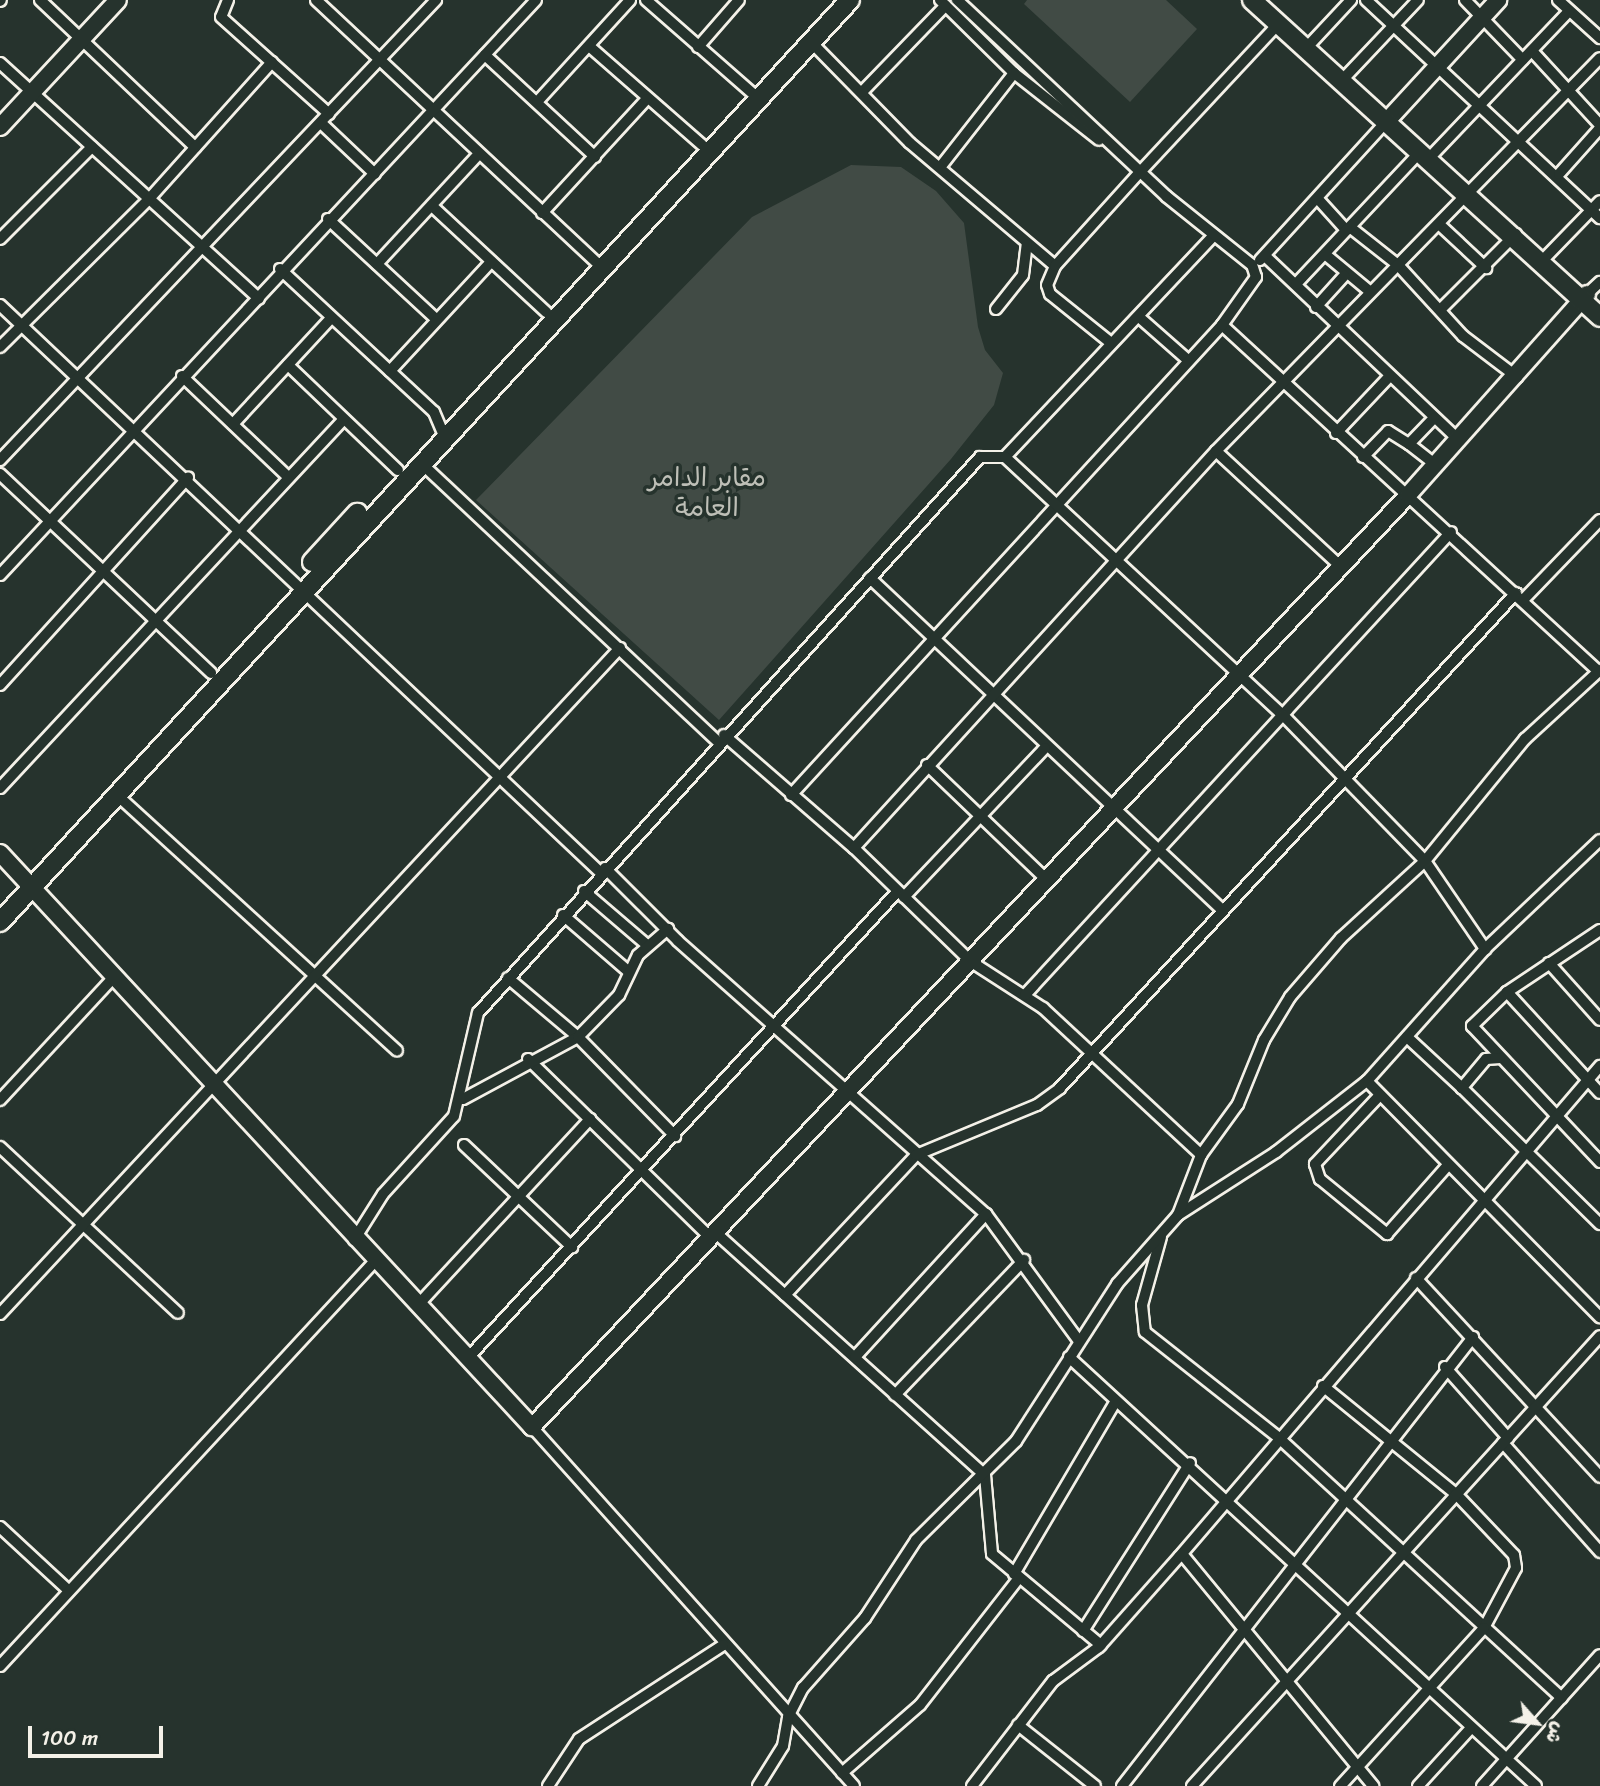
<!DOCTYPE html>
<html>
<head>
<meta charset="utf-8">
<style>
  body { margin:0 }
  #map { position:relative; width:1600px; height:1786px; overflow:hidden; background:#26332d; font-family:Sriracha,"Playpen Sans Arabic",sans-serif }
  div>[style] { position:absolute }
  .green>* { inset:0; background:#414b45 }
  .roads { filter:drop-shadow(2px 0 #f4f1e8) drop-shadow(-2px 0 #f4f1e8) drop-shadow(0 2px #f4f1e8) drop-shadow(0 -2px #f4f1e8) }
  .street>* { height:10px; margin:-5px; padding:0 5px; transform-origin:5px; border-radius:5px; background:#26332d }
  .secondary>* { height:16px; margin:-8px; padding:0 8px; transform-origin:8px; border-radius:8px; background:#26332d }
  .primary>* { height:18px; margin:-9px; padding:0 9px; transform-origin:9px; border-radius:9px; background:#26332d }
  span { translate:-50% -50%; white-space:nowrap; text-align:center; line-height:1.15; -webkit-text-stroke:7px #26332d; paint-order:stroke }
  .park-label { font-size:26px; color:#bebfb7 }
  .north { position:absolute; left:1502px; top:1688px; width:70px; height:70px; -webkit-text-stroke:5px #26332d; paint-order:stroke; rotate:118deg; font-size:19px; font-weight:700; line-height:28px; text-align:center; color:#f4f1e8 }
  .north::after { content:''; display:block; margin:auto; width:24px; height:32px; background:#f4f1e8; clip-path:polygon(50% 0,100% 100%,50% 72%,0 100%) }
  .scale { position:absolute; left:28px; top:1726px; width:135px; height:32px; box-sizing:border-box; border:4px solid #f4f1e8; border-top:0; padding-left:9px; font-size:21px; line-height:24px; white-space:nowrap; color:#f4f1e8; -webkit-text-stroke:5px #26332d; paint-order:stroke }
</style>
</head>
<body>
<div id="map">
  <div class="green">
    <div style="clip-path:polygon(1027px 0,1166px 0,1197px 29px,1130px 102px,1024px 4px)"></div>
    <div style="clip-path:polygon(851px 165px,901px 167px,936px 191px,964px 223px,978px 327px,985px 350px,1003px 373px,994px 405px,951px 459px,719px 720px,476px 500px,752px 217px)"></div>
  </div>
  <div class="roads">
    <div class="street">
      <div style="left:40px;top:0;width:214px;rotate:43.5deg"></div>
      <div style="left:228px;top:0;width:18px;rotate:112deg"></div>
      <div style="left:221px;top:17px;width:145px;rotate:41.9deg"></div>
      <div style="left:316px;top:0;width:391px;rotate:43.1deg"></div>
      <div style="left:646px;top:0;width:149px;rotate:41.2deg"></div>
      <div style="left:940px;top:0;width:104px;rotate:44.6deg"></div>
      <div style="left:1014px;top:73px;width:118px;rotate:128.1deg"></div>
      <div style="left:1366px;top:0;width:320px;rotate:43deg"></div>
      <div style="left:1465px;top:0;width:83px;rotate:46deg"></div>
      <div style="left:1558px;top:0;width:57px;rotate:42.1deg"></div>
      <div style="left:0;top:1px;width:1px;rotate:-45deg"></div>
      <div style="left:811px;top:42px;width:141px;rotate:45.6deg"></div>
      <div style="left:910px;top:143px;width:190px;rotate:40.3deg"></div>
      <div style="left:1311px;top:43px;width:59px;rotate:-47.1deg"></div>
      <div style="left:589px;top:46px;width:150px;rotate:41.2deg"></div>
      <div style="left:698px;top:47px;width:62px;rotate:-48.9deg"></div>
      <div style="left:1532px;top:51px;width:100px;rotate:47.4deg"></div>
      <div style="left:485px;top:55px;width:150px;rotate:42.8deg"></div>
      <div style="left:0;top:63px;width:350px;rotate:42.3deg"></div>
      <div style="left:1014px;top:73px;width:108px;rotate:38.2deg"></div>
      <div style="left:1347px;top:75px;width:103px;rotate:-46.6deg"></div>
      <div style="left:862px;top:92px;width:120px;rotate:-46deg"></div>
      <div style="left:537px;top:102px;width:138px;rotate:-47.6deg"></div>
      <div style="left:321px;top:123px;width:74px;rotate:43.4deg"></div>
      <div style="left:1434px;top:153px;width:196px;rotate:-46.4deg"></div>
      <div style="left:1142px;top:170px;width:200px;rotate:-47deg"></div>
      <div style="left:1559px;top:174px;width:62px;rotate:-48.3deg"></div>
      <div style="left:1318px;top:199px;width:42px;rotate:47.9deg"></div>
      <div style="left:1346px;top:230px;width:5px;rotate:-22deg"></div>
      <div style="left:1351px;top:228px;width:60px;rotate:38.2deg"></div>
      <div style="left:1398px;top:265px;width:96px;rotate:47.5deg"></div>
      <div style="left:1463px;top:336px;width:68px;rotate:37.2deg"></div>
      <div style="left:432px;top:206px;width:156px;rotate:42.9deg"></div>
      <div style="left:542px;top:213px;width:155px;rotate:-47.4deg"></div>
      <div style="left:328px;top:219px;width:147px;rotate:42.8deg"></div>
      <div style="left:1441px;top:226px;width:62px;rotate:43deg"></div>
      <div style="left:0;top:239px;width:130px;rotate:-45deg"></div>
      <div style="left:1326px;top:255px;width:55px;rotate:39.8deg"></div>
      <div style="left:1266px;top:257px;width:266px;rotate:43.5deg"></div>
      <div style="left:1260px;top:260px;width:187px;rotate:-47.6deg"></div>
      <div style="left:1540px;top:263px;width:86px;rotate:-45.9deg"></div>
      <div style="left:377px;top:264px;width:150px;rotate:-47.2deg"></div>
      <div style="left:280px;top:269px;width:210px;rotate:42.9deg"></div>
      <div style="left:434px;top:412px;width:26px;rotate:67deg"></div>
      <div style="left:1296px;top:284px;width:181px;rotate:-46.8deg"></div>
      <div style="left:1587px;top:294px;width:18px;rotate:-43deg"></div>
      <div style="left:0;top:305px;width:827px;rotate:43.38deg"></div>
      <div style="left:1316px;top:307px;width:42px;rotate:-47.9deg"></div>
      <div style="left:996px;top:309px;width:43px;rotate:-51.5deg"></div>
      <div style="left:1023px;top:275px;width:31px;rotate:-83deg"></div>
      <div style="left:1441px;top:309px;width:106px;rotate:-45deg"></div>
      <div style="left:1139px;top:317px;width:65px;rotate:41.3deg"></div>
      <div style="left:1222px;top:325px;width:511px;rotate:42.62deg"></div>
      <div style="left:1111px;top:343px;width:78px;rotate:-141.2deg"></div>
      <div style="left:1050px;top:294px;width:9px;rotate:-108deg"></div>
      <div style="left:1047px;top:285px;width:21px;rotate:-67deg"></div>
      <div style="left:1055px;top:266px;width:127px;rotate:-47.9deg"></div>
      <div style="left:0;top:347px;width:210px;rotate:-44.8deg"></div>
      <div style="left:149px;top:199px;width:184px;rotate:-48.1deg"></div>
      <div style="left:288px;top:365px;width:152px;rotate:43.7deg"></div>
      <div style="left:390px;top:371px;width:149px;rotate:-47.2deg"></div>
      <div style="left:182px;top:376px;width:146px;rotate:43.6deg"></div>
      <div style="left:233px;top:424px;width:144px;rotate:-47.2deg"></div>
      <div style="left:1336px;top:433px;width:77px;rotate:-46.6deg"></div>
      <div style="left:1409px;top:444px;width:34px;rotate:38deg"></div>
      <div style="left:1216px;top:451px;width:169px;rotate:42.8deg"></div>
      <div style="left:1005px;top:457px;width:302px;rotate:-46.7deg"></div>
      <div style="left:1363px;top:457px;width:36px;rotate:-46deg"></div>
      <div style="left:1388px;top:431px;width:25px;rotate:32deg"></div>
      <div style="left:1409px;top:444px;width:35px;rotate:-46deg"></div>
      <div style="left:0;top:460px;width:634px;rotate:-46.53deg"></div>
      <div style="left:420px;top:462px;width:409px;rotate:43.2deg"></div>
      <div style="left:0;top:474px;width:290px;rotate:43.3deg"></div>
      <div style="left:0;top:575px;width:786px;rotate:-47.01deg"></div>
      <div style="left:870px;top:578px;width:482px;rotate:43.3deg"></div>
      <div style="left:1523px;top:600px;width:111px;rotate:-46.1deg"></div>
      <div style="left:0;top:685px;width:280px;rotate:-47.8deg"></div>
      <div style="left:724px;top:735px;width:172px;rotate:41deg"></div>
      <div style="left:854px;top:848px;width:162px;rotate:44.2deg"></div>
      <div style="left:970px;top:961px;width:87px;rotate:32.8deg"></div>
      <div style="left:1043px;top:1008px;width:216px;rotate:42.9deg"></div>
      <div style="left:927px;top:765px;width:166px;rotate:43.8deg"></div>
      <div style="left:0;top:788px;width:504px;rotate:-47.01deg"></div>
      <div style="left:117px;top:795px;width:379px;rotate:42.4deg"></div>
      <div style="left:791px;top:795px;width:638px;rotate:-47.48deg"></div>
      <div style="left:1222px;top:325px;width:59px;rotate:-54.7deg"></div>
      <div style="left:1256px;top:277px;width:13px;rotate:-108deg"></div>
      <div style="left:1252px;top:265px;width:110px;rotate:-141.3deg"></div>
      <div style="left:1166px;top:196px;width:287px;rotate:-136.8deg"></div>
      <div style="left:854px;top:848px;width:537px;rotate:-47.64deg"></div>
      <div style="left:1216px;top:451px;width:549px;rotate:-45.66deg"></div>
      <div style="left:605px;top:868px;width:103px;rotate:45deg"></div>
      <div style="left:678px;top:941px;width:412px;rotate:41.6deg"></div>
      <div style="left:986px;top:1214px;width:157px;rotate:53.8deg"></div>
      <div style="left:584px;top:891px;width:83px;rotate:40.6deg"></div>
      <div style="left:904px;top:897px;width:205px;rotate:-46.6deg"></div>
      <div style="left:563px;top:915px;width:87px;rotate:40.8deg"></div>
      <div style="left:1600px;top:930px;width:112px;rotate:146.3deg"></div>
      <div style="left:1507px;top:992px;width:49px;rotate:135.8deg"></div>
      <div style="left:1472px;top:1026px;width:187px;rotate:46.7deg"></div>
      <div style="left:1549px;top:963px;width:76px;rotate:48.2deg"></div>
      <div style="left:508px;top:978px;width:92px;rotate:40.1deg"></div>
      <div style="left:578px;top:1037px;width:139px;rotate:45.6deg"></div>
      <div style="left:1507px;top:992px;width:137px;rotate:47.4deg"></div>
      <div style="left:1025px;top:995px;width:629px;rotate:-47.38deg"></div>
      <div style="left:1407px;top:1037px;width:75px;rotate:42.8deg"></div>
      <div style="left:1500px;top:1058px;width:14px;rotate:176deg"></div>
      <div style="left:1486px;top:1059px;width:38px;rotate:130deg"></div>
      <div style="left:1462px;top:1088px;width:194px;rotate:44.6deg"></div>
      <div style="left:528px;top:1059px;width:256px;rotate:44.4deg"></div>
      <div style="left:1367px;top:1081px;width:332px;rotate:45.4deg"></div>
      <div style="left:1380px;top:1095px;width:95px;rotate:133.3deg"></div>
      <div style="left:1315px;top:1164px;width:16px;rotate:72deg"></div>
      <div style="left:1320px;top:1179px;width:87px;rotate:39.4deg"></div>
      <div style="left:1387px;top:1234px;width:92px;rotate:-48.5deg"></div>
      <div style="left:463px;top:1099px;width:131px;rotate:-28.3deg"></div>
      <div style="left:578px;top:1037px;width:59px;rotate:-45.7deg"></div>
      <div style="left:619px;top:995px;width:44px;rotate:-64.6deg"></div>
      <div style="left:638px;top:955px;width:40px;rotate:-41deg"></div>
      <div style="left:0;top:1100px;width:168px;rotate:-47.2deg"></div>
      <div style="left:464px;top:1145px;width:149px;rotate:43.4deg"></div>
      <div style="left:0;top:1147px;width:243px;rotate:43deg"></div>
      <div style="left:1178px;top:1215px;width:117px;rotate:-32.7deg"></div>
      <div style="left:1276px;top:1152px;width:115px;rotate:-38deg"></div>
      <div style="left:1367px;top:1081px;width:177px;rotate:-48.2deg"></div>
      <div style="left:1485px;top:949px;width:158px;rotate:-43.5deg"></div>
      <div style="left:716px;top:1233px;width:362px;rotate:42deg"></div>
      <div style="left:985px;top:1475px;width:79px;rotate:84.9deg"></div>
      <div style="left:992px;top:1554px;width:142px;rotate:39.9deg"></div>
      <div style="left:1161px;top:1237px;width:71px;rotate:105.6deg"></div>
      <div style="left:1142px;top:1305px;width:27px;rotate:84deg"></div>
      <div style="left:1145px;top:1332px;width:171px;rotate:38.3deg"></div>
      <div style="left:1279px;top:1438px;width:384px;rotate:42.6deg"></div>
      <div style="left:354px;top:1240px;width:54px;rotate:-57.8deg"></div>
      <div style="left:383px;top:1194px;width:105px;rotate:-47.7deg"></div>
      <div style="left:454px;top:1116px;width:106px;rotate:-76.9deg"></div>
      <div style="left:478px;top:1013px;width:749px;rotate:-47.92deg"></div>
      <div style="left:980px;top:457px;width:25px"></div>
      <div style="left:1005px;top:457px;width:379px;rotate:42.9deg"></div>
      <div style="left:1283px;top:715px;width:204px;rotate:45.8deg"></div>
      <div style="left:1425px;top:861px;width:107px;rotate:55.7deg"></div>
      <div style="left:1416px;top:1278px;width:271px;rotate:47.2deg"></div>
      <div style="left:785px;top:1295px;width:192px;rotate:-46.9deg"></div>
      <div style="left:916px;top:1155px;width:131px;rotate:-22.5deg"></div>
      <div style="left:1037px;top:1105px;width:29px;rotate:-36deg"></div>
      <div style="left:1060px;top:1088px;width:673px;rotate:-47.35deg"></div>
      <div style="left:417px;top:1306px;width:255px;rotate:-47.2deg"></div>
      <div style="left:0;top:1314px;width:910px;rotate:-47.05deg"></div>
      <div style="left:855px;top:1357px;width:194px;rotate:-47.5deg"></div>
      <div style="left:1069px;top:1357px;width:634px;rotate:42.57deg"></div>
      <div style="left:467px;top:1359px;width:636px;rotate:-47.36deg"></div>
      <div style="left:1445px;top:1367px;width:95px;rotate:48.4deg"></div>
      <div style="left:1323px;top:1386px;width:173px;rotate:39.1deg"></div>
      <div style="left:1457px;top:1495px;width:83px;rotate:46.5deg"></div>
      <div style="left:1514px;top:1555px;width:13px;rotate:81deg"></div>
      <div style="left:1516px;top:1568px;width:68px;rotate:118.1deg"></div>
      <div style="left:1484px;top:1628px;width:214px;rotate:132.3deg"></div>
      <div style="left:895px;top:1395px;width:187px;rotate:-46.3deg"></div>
      <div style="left:532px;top:1427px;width:482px;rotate:48.1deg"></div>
      <div style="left:1503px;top:1443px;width:146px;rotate:48.3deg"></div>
      <div style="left:0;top:1527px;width:93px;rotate:42.8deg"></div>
      <div style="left:1182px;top:1554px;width:301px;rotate:50.5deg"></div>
      <div style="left:1014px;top:1574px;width:201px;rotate:-59.5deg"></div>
      <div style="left:1083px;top:1631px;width:199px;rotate:-57.5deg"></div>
      <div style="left:0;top:1666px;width:552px;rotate:-47.2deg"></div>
      <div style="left:1018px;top:1725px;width:98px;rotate:38.4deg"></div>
      <div style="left:842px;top:1773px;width:103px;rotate:-41.1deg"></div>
      <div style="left:920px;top:1705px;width:161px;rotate:-52.1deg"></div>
      <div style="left:548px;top:1786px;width:56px;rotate:-56.6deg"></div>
      <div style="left:579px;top:1739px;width:172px;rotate:-33.1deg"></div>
      <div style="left:758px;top:1786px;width:47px;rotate:-58deg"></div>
      <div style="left:783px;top:1746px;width:29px;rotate:-80deg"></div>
      <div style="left:788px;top:1717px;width:33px;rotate:-63deg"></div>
      <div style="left:803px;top:1688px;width:94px;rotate:-48.5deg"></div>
      <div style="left:865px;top:1618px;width:93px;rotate:-56.8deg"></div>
      <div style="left:916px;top:1540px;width:141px;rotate:-44.7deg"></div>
      <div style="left:1016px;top:1441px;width:187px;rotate:-57.2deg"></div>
      <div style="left:1117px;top:1284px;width:92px;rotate:-48.5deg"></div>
      <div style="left:1178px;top:1215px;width:64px;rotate:-69deg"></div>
      <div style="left:1201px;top:1155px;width:63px;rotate:-54deg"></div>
      <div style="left:1238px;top:1104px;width:69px;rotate:-67.9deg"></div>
      <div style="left:1264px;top:1040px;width:50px;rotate:-58.8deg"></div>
      <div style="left:1290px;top:997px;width:78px;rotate:-49.2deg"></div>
      <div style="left:1341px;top:938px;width:114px;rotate:-42.5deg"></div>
      <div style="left:1425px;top:861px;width:158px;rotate:-50.7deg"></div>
      <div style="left:1525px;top:739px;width:102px;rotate:-42.6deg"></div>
      <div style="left:972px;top:1786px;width:133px;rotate:-52.4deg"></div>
      <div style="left:1053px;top:1681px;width:57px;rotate:-36.5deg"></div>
      <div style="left:1099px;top:1647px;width:120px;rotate:-48.4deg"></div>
      <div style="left:1179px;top:1557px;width:647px;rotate:-49.39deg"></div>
      <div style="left:1122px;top:1786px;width:570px;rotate:-51.98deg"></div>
      <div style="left:1192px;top:1786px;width:607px;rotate:-47.8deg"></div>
      <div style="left:1418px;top:1786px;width:77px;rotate:-47.6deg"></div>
      <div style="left:1482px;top:1786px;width:176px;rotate:-48deg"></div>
    </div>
    <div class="secondary">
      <div style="left:1386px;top:122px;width:166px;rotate:-47.4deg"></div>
      <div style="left:0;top:127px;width:173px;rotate:-47.1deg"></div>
      <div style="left:0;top:853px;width:783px;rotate:47.17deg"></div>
      <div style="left:532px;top:1427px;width:1279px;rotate:-46.77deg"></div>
      <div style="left:1408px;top:495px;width:269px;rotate:-48.3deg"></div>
    </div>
    <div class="primary">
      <div style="left:1252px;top:0;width:471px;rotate:42.3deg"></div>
      <div style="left:312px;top:562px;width:67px;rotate:-47.4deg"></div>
      <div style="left:0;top:922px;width:1254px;rotate:-47.33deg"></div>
    </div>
  </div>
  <div class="park-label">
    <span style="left:707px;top:493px">مقابر الدامر<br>العامة</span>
  </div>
  <div class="north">ش</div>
  <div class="scale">100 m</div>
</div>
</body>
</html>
